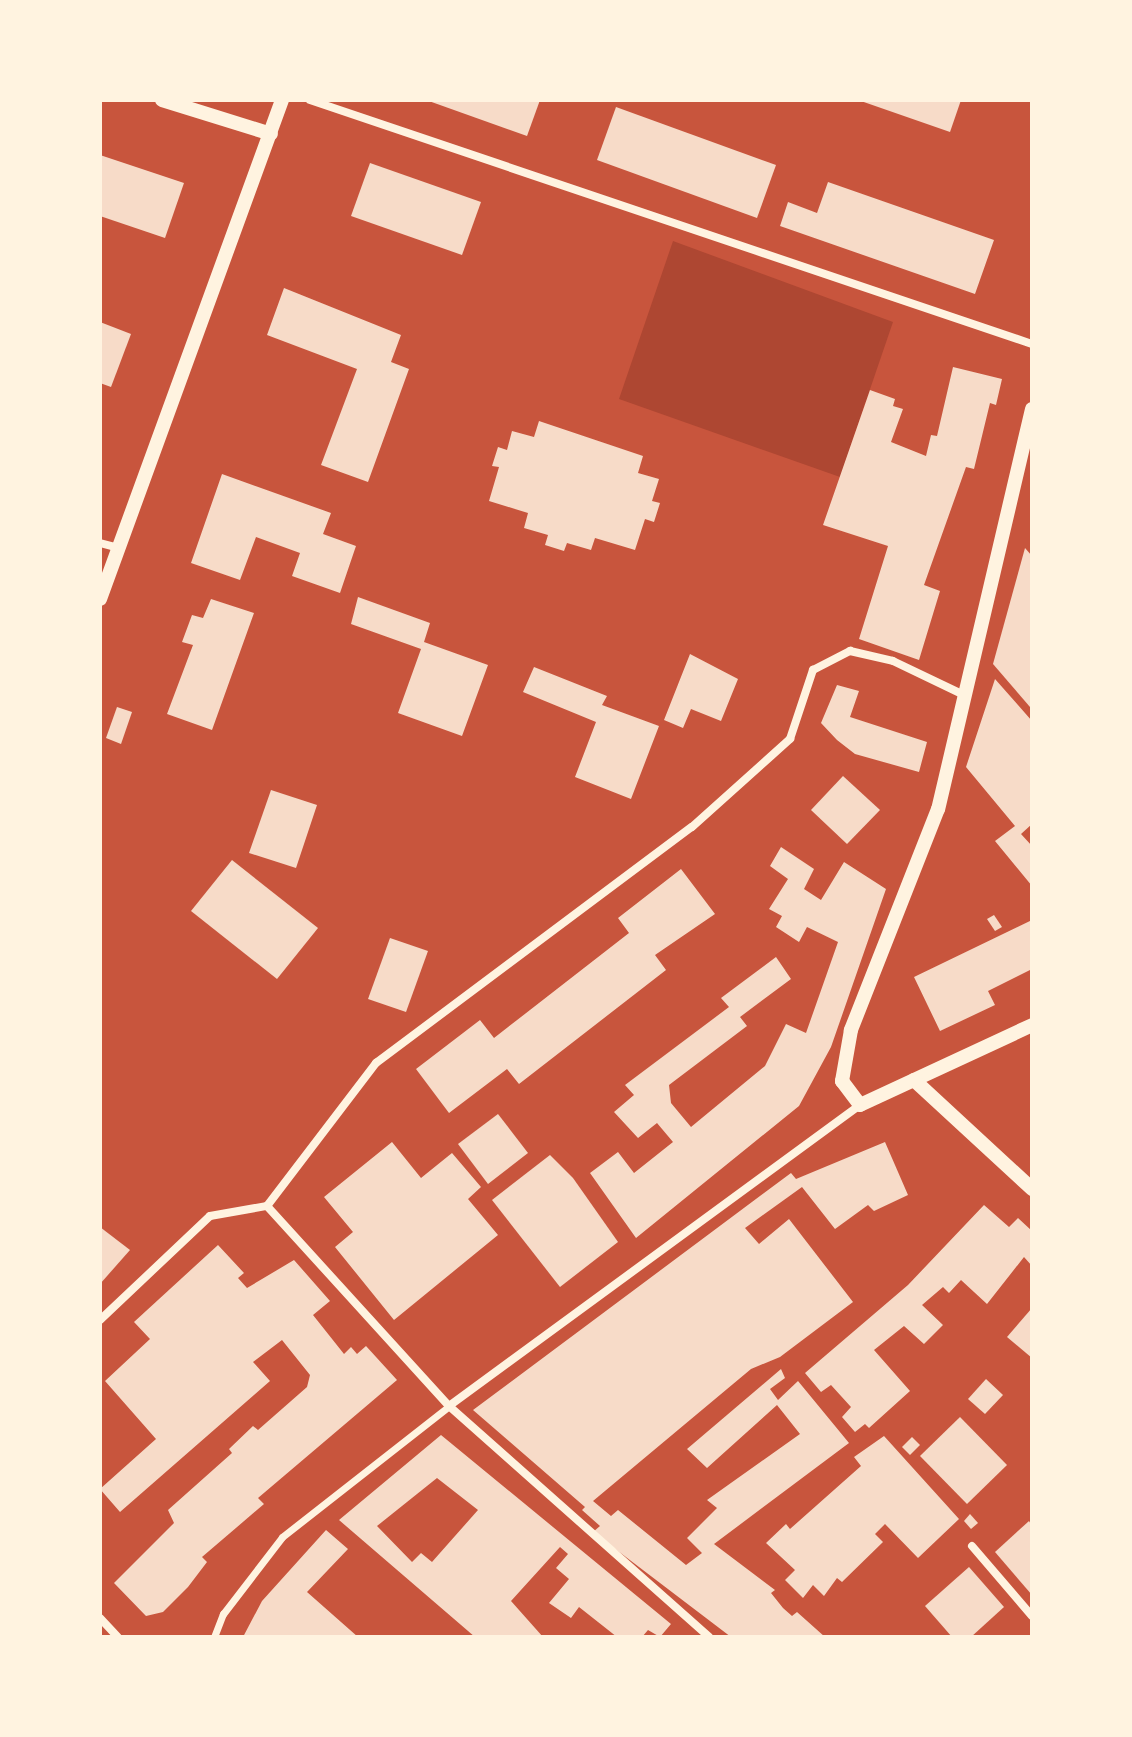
<!DOCTYPE html>
<html>
<head>
<meta charset="utf-8">
<style>
  body { margin:0 }
  #map { position:relative; width:1132px; height:1737px; overflow:hidden; background:#c8553d; font-family:Raleway,sans-serif }
  div>[style] { position:absolute }
  .green>* { inset:0; background:#ae4732 }
  .building>* { inset:0; background:#f7dbc8 }
  .pedestrian>* { height:7px; margin:-3.5px; padding:0 3.5px; transform-origin:3.5px; border-radius:3.5px; background:#fff3e0 }
  .minor>* { height:8px; margin:-4px; padding:0 4px; transform-origin:4px; border-radius:4px; background:#fff3e0 }
  .tertiary>* { height:14px; margin:-7px; padding:0 7px; transform-origin:7px; border-radius:7px; background:#fff3e0 }
  span { translate:-50% -50%; white-space:nowrap; text-align:center; line-height:1.15; -webkit-text-stroke:7px #fff3e0; paint-order:stroke }
  .frame { position:absolute; inset:0; border:102px solid #fff3e0; pointer-events:none }
</style>
</head>
<body>
<div id="map">
  <div class="green">
    <div style="clip-path:polygon(673px 241px,893px 322px,840px 477px,619px 399px)"></div>
  </div>
  <div class="building">
    <div style="clip-path:polygon(426px 100px,540px 100px,527px 136px)"></div>
    <div style="clip-path:polygon(858px 100px,961px 100px,950px 132px)"></div>
    <div style="clip-path:polygon(616px 107px,776px 165px,757px 218px,597px 160px)"></div>
    <div style="clip-path:polygon(100px 155px,184px 183px,165px 238px,100px 216px)"></div>
    <div style="clip-path:polygon(370px 163px,481px 202px,462px 255px,351px 216px)"></div>
    <div style="clip-path:polygon(828px 182px,994px 240px,975px 294px,780px 226px,788px 202px,817px 213px)"></div>
    <div style="clip-path:polygon(284px 288px,401px 335px,391px 362px,409px 369px,368px 482px,321px 465px,357px 369px,267px 335px)"></div>
    <div style="clip-path:polygon(100px 322px,131px 334px,111px 387px,100px 383px)"></div>
    <div style="clip-path:polygon(953px 367px,1002px 379px,996px 405px,990px 403px,974px 469px,966px 467px,924px 585px,940px 591px,919px 660px,859px 639px,888px 546px,823px 525px,870px 390px,895px 399px,893px 406px,903px 409px,891px 442px,926px 456px,931px 435px,937px 436px)"></div>
    <div style="clip-path:polygon(539px 421px,643px 456px,638px 473px,659px 479px,652px 501px,660px 503px,654px 522px,645px 519px,635px 550px,595px 538px,591px 550px,567px 543px,564px 551px,545px 545px,548px 535px,524px 528px,528px 513px,489px 501px,499px 467px,492px 466px,498px 447px,507px 450px,512px 431px,534px 437px)"></div>
    <div style="clip-path:polygon(222px 474px,331px 513px,323px 534px,356px 546px,340px 593px,292px 576px,300px 553px,256px 537px,240px 580px,191px 563px)"></div>
    <div style="clip-path:polygon(1025px 548px,1032px 556px,1030px 707px,993px 664px)"></div>
    <div style="clip-path:polygon(358px 597px,430px 623px,424px 642px,488px 665px,462px 736px,398px 713px,421px 649px,351px 624px)"></div>
    <div style="clip-path:polygon(211px 599px,254px 613px,212px 730px,167px 714px,193px 645px,182px 642px,192px 615px,203px 618px)"></div>
    <div style="clip-path:polygon(690px 654px,738px 679px,721px 721px,691px 709px,683px 728px,664px 720px)"></div>
    <div style="clip-path:polygon(534px 667px,607px 696px,602px 705px,659px 726px,631px 799px,575px 777px,596px 722px,523px 692px)"></div>
    <div style="clip-path:polygon(995px 679px,1032px 721px,1032px 824px,1021px 834px,1032px 846px,1032px 886px,995px 841px,1015px 826px,966px 767px)"></div>
    <div style="clip-path:polygon(837px 685px,859px 691px,850px 717px,927px 742px,919px 772px,855px 754px,837px 740px,821px 723px)"></div>
    <div style="clip-path:polygon(117px 707px,132px 712px,121px 744px,106px 738px)"></div>
    <div style="clip-path:polygon(843px 776px,880px 810px,847px 844px,811px 810px)"></div>
    <div style="clip-path:polygon(271px 790px,317px 805px,296px 868px,249px 853px)"></div>
    <div style="clip-path:polygon(781px 847px,814px 869px,804px 889px,821px 900px,844px 862px,886px 889px,831px 1047px,799px 1106px,636px 1238px,590px 1173px,618px 1152px,634px 1173px,673px 1142px,657px 1123px,638px 1138px,614px 1112px,634px 1095px,625px 1085px,729px 1007px,721px 998px,776px 957px,791px 979px,740px 1017px,747px 1026px,669px 1085px,671px 1103px,691px 1127px,765px 1066px,786px 1024px,806px 1033px,838px 942px,807px 927px,799px 942px,776px 927px,782px 916px,769px 909px,788px 879px,770px 866px)"></div>
    <div style="clip-path:polygon(232px 860px,318px 928px,277px 979px,191px 911px)"></div>
    <div style="clip-path:polygon(681px 869px,715px 914px,655px 955px,666px 970px,519px 1084px,507px 1069px,449px 1113px,416px 1069px,480px 1020px,494px 1038px,629px 933px,618px 918px)"></div>
    <div style="clip-path:polygon(994px 915px,1002px 927px,995px 931px,987px 919px)"></div>
    <div style="clip-path:polygon(1032px 920px,1032px 969px,988px 991px,995px 1005px,940px 1031px,914px 977px)"></div>
    <div style="clip-path:polygon(390px 938px,428px 951px,406px 1012px,368px 999px)"></div>
    <div style="clip-path:polygon(498px 1114px,528px 1153px,488px 1184px,458px 1144px)"></div>
    <div style="clip-path:polygon(392px 1142px,421px 1178px,452px 1153px,481px 1187px,468px 1199px,498px 1235px,394px 1320px,335px 1247px,353px 1232px,324px 1197px)"></div>
    <div style="clip-path:polygon(885px 1142px,908px 1195px,874px 1211px,868px 1205px,835px 1229px,802px 1187px,745px 1228px,759px 1244px,789px 1219px,853px 1302px,780px 1357px,751px 1369px,593px 1501px,611px 1516px,618px 1510px,686px 1565px,702px 1553px,687px 1538px,717px 1508px,707px 1500px,800px 1434px,777px 1405px,707px 1468px,687px 1449px,781px 1369px,785px 1378px,770px 1389px,778px 1400px,798px 1381px,849px 1443px,714px 1544px,775px 1590px,771px 1593px,783px 1608px,792px 1616px,797px 1612px,825px 1637px,731px 1637px,593px 1532px,600px 1526px,582px 1510px,585px 1507px,473px 1410px,791px 1173px,796px 1179px)"></div>
    <div style="clip-path:polygon(550px 1155px,573px 1178px,618px 1242px,560px 1287px,492px 1200px)"></div>
    <div style="clip-path:polygon(984px 1205px,1009px 1227px,1018px 1218px,1032px 1231px,1032px 1266px,1024px 1257px,987px 1304px,961px 1280px,949px 1293px,943px 1287px,922px 1305px,943px 1325px,924px 1344px,904px 1326px,874px 1350px,910px 1391px,869px 1428px,865px 1424px,855px 1432px,842px 1417px,851px 1407px,831px 1385px,821px 1392px,805px 1373px,908px 1285px)"></div>
    <div style="clip-path:polygon(100px 1227px,130px 1250px,100px 1284px)"></div>
    <div style="clip-path:polygon(218px 1245px,244px 1273px,238px 1278px,247px 1288px,294px 1260px,330px 1301px,313px 1315px,344px 1354px,351px 1347px,357px 1354px,366px 1346px,397px 1380px,258px 1498px,264px 1504px,202px 1557px,207px 1562px,188px 1587px,163px 1612px,146px 1616px,114px 1583px,174px 1523px,168px 1510px,232px 1453px,229px 1449px,253px 1426px,258px 1430px,307px 1387px,310px 1375px,282px 1340px,253px 1362px,270px 1381px,120px 1512px,100px 1489px,156px 1439px,105px 1381px,150px 1339px,134px 1322px)"></div>
    <div style="clip-path:polygon(1032px 1308px,1032px 1358px,1007px 1337px)"></div>
    <div style="clip-path:polygon(986px 1379px,1003px 1395px,985px 1414px,968px 1399px)"></div>
    <div style="clip-path:polygon(960px 1417px,1007px 1465px,967px 1504px,920px 1456px)"></div>
    <div style="clip-path:polygon(evenodd,441px 1435px,671px 1624px,660px 1637px,648px 1630px,642px 1637px,617px 1637px,579px 1607px,571px 1618px,549px 1603px,569px 1579px,556px 1568px,568px 1554px,560px 1547px,511px 1601px,543px 1637px,475px 1637px,339px 1520px,441px 1435px,437px 1478px,478px 1510px,432px 1562px,421px 1553px,412px 1562px,377px 1526px,437px 1478px)"></div>
    <div style="clip-path:polygon(884px 1436px,959px 1519px,918px 1558px,885px 1524px,875px 1534px,883px 1542px,842px 1582px,837px 1578px,824px 1596px,813px 1585px,803px 1598px,785px 1580px,795px 1570px,766px 1543px,786px 1524px,790px 1529px,861px 1466px,854px 1457px)"></div>
    <div style="clip-path:polygon(912px 1437px,920px 1445px,910px 1455px,902px 1447px)"></div>
    <div style="clip-path:polygon(970px 1514px,978px 1523px,971px 1529px,964px 1521px)"></div>
    <div style="clip-path:polygon(1029px 1521px,1032px 1526px,1032px 1595px,995px 1552px)"></div>
    <div style="clip-path:polygon(326px 1530px,348px 1549px,307px 1592px,358px 1637px,243px 1637px,262px 1601px)"></div>
    <div style="clip-path:polygon(969px 1567px,1004px 1607px,971px 1637px,952px 1637px,925px 1606px)"></div>
  </div>
  <div class="pedestrian">
    <div style="left:214px;top:1637px;width:25px;rotate:-69deg"></div>
    <div style="left:223px;top:1614px;width:97px;rotate:-52.5deg"></div>
    <div style="left:282px;top:1537px;width:212px;rotate:-38.1deg"></div>
  </div>
  <div class="minor">
    <div style="left:310px;top:100px;width:762px;rotate:18.67deg"></div>
    <div style="left:100px;top:543px;width:20px;rotate:15deg"></div>
    <div style="left:267px;top:1206px;width:180px;rotate:-52.7deg"></div>
    <div style="left:376px;top:1063px;width:394px;rotate:-36.8deg"></div>
    <div style="left:692px;top:827px;width:132px;rotate:-41.9deg"></div>
    <div style="left:790px;top:739px;width:73px;rotate:-71.6deg"></div>
    <div style="left:813px;top:670px;width:42px;rotate:-27.2deg"></div>
    <div style="left:850px;top:651px;width:44px;rotate:13.1deg"></div>
    <div style="left:893px;top:661px;width:79px;rotate:25.6deg"></div>
    <div style="left:100px;top:1320px;width:151px;rotate:-43.4deg"></div>
    <div style="left:210px;top:1216px;width:58px;rotate:-10deg"></div>
    <div style="left:267px;top:1206px;width:270px;rotate:47.7deg"></div>
    <div style="left:449px;top:1406px;width:348px;rotate:41.6deg"></div>
    <div style="left:449px;top:1406px;width:509px;rotate:-36.22deg"></div>
    <div style="left:972px;top:1546px;width:92px;rotate:49.4deg"></div>
    <div style="left:100px;top:1618px;width:26px;rotate:47deg"></div>
  </div>
  <div class="tertiary">
    <div style="left:162px;top:100px;width:114px;rotate:17.3deg"></div>
    <div style="left:1032px;top:409px;width:411px;rotate:103.2deg"></div>
    <div style="left:938px;top:809px;width:238px;rotate:111.5deg"></div>
    <div style="left:851px;top:1030px;width:52px;rotate:100deg"></div>
    <div style="left:842px;top:1081px;width:30px;rotate:53deg"></div>
    <div style="left:860px;top:1105px;width:190px;rotate:-24.9deg"></div>
    <div style="left:100px;top:599px;width:531px;rotate:-69.96deg"></div>
    <div style="left:914px;top:1080px;width:161px;rotate:42.7deg"></div>
  </div>
  <div class="frame"></div>
</div>
</body>
</html>
